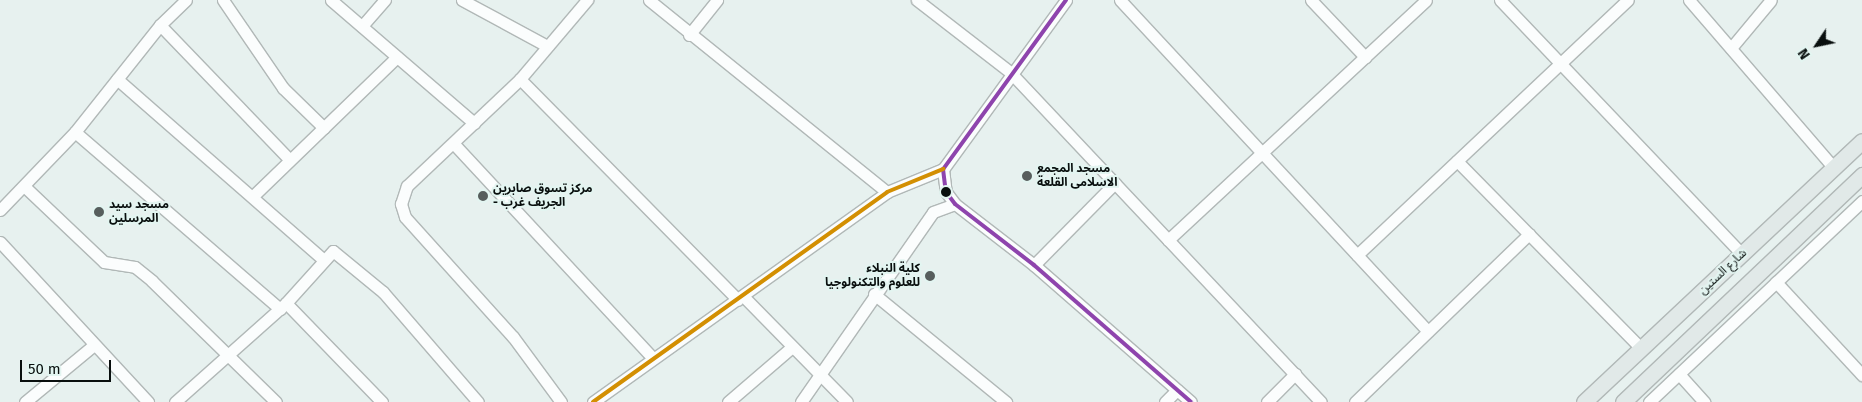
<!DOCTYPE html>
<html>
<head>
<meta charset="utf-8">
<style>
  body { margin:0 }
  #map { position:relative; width:1862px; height:402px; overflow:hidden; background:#e7f1ef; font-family:"Fira Sans","Noto Sans Arabic",sans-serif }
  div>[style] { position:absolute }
  .roads { filter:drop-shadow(1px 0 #b1b8b7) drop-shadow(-1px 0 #b1b8b7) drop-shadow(0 1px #b1b8b7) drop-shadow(0 -1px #b1b8b7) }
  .minor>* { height:11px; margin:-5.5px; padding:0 5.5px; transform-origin:5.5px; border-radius:5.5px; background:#fbfdfd }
  .major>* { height:15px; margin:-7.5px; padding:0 7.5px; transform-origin:7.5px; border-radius:7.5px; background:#e1e9e8 }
  .bus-1>* { height:4px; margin:-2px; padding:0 2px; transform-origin:2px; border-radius:2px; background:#8e44ad }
  .bus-2>* { height:4px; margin:-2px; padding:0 2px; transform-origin:2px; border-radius:2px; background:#d38f02 }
  .dots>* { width:14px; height:14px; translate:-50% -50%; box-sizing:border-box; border:2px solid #e3f5f1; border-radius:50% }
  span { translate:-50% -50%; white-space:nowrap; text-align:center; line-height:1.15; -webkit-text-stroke:4px #e3f5f1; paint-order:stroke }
  .poi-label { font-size:12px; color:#090f0e; font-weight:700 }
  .left { translate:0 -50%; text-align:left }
  .right { translate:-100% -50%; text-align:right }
  .street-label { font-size:12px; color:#090f0e }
  .north { position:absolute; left:1792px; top:20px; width:50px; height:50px; -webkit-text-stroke:4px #e3f5f1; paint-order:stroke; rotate:236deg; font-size:14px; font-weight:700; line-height:20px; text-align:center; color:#090f0e }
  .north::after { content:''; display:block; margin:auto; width:18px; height:22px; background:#090f0e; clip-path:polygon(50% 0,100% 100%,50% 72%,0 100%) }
  .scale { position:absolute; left:20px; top:360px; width:91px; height:22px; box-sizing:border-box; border:2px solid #090f0e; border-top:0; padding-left:6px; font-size:15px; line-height:18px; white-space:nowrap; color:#090f0e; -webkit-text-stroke:4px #e3f5f1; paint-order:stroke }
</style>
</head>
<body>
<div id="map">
  <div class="roads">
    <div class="minor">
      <div style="left:223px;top:0;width:107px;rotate:55.7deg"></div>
      <div style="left:283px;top:88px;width:57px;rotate:44.3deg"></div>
      <div style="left:331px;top:0;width:189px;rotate:40.7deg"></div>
      <div style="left:462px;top:0;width:97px;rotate:28.4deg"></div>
      <div style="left:649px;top:0;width:306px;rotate:38.9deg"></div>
      <div style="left:917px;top:0;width:118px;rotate:37.7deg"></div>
      <div style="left:1010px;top:72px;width:453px;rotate:46.7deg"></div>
      <div style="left:1066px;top:0;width:209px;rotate:126deg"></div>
      <div style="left:943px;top:169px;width:23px;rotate:83deg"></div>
      <div style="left:946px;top:192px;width:15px;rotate:53deg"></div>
      <div style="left:955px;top:204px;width:100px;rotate:37.7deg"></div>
      <div style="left:1034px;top:265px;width:208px;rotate:41.1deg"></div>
      <div style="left:1120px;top:0;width:452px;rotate:47.1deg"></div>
      <div style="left:1311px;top:0;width:79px;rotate:46.5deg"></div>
      <div style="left:1500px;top:0;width:351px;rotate:46.4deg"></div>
      <div style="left:1689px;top:0;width:222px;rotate:49.2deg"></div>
      <div style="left:160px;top:25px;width:187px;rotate:46.1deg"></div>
      <div style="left:362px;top:26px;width:35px;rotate:-49deg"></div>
      <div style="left:689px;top:35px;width:45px;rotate:-51.3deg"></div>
      <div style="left:1731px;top:48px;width:62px;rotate:-50.2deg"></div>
      <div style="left:117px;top:79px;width:275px;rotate:41.2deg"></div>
      <div style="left:520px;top:79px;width:310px;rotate:45.4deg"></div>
      <div style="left:75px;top:132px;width:271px;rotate:40.8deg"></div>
      <div style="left:454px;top:144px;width:292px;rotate:47.1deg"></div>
      <div style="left:1457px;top:161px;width:262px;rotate:45.5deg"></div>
      <div style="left:25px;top:187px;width:109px;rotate:43.5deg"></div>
      <div style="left:104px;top:262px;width:31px;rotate:9deg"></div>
      <div style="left:135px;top:267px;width:22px;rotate:39deg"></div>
      <div style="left:152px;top:281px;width:173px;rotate:44.3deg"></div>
      <div style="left:253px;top:196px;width:200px;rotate:-44deg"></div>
      <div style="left:0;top:210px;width:108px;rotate:-46.1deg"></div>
      <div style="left:75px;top:132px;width:137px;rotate:-51.5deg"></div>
      <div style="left:160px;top:25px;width:36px;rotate:-44deg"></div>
      <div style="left:1168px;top:240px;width:352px;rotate:-42.9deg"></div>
      <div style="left:0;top:242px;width:218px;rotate:47.2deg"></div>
      <div style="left:1357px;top:255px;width:372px;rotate:-43.3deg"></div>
      <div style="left:1034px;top:265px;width:115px;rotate:-45.4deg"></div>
      <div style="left:1776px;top:282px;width:127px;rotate:47.2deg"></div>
      <div style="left:874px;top:294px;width:171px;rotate:39.3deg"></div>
      <div style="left:743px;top:296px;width:148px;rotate:45.5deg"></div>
      <div style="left:286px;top:303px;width:138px;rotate:45.9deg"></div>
      <div style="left:1679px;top:374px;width:38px;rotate:48deg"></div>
      <div style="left:25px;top:402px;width:89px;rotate:-39.6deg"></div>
      <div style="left:175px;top:402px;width:149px;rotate:-41.7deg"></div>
      <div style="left:286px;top:303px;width:70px;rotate:-47.9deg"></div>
      <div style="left:333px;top:251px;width:65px;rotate:39.4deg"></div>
      <div style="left:383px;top:292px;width:145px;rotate:49.2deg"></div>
      <div style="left:561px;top:402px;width:81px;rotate:-126.4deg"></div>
      <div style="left:513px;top:337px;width:161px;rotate:-132deg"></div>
      <div style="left:405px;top:217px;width:14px;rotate:-107deg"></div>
      <div style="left:401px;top:204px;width:19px;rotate:-72deg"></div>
      <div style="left:407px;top:186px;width:156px;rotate:-43.4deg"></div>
      <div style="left:520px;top:79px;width:104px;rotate:-49.7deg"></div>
      <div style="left:593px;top:402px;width:361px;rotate:-35.5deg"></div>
      <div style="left:887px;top:192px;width:61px;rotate:-22.3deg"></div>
      <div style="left:728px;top:402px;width:84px;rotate:-40.7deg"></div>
      <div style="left:801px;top:402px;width:231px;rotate:-55.2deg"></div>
      <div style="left:933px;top:212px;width:23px;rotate:-20deg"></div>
      <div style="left:1165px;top:402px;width:17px;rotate:-45deg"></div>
      <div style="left:1267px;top:402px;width:40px;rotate:-45deg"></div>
      <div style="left:1355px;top:402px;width:242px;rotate:-44deg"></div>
      <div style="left:1649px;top:402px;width:293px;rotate:-43.3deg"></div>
    </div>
    <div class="major">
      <div style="left:1584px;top:402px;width:381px;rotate:-43.2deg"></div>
      <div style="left:1623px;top:402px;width:330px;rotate:-43.5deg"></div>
    </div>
  </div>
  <div class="bus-1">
    <div style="left:1066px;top:0;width:209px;rotate:126deg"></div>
    <div style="left:943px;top:169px;width:23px;rotate:83deg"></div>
    <div style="left:946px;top:192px;width:15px;rotate:53deg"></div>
    <div style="left:955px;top:204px;width:100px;rotate:37.7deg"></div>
    <div style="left:1034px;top:265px;width:208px;rotate:41.1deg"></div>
  </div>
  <div class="bus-2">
    <div style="left:593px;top:402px;width:361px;rotate:-35.5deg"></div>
    <div style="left:887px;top:192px;width:61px;rotate:-22.3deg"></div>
  </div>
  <div class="dots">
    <div style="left:1027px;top:176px;background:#575e5d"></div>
    <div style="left:946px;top:192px;background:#090f0e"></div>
    <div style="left:483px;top:196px;background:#575e5d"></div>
    <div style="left:99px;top:212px;background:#575e5d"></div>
    <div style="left:930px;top:276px;background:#575e5d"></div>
  </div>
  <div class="poi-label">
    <span class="left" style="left:1037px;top:176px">مسجد المجمع<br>الاسلامى القلعة</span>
    <span class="left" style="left:493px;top:196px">مركز تسوق صابرين<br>- الجريف غرب</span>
    <span class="left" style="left:109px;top:212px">مسجد سيد<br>المرسلين</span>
    <span class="right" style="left:920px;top:276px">كلية النبلاء<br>للعلوم والتكنولوجيا</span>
  </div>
  <div class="street-label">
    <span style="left:1723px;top:272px;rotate:-43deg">شارع الستين</span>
  </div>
  <div class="north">N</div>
  <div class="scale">50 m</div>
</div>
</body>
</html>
